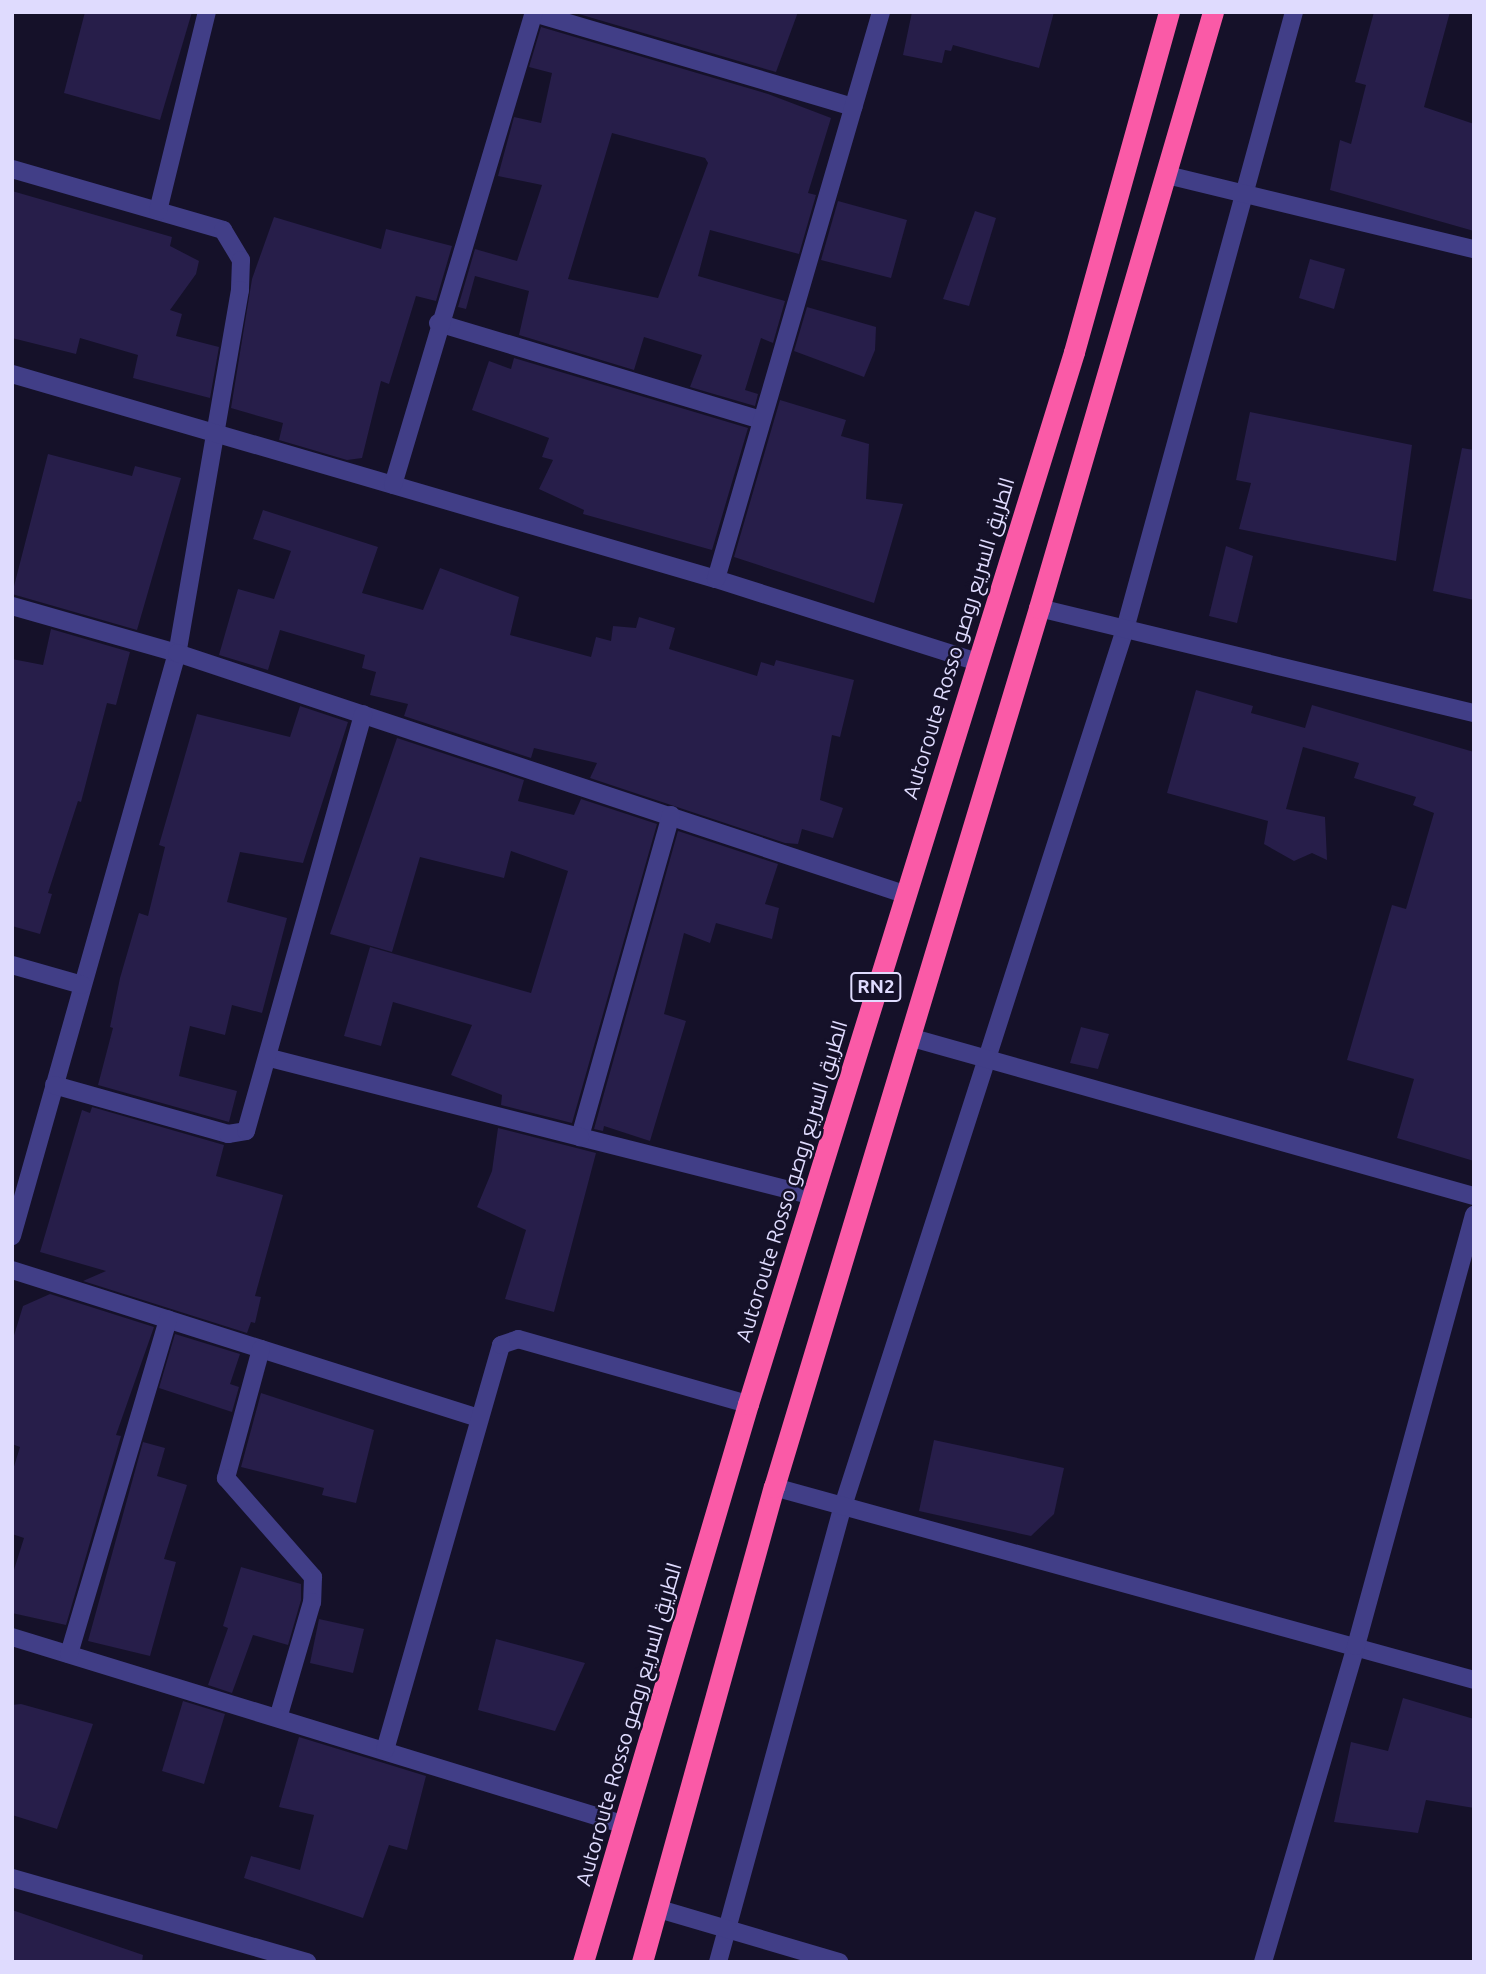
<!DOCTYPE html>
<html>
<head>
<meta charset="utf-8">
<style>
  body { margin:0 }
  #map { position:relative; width:1486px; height:1974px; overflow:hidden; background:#151129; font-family:Ubuntu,Cairo,sans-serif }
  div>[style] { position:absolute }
  .building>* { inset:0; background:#271e4a }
  .lane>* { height:18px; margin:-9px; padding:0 9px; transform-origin:9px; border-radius:9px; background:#413e87 }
  .street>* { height:18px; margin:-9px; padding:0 9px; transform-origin:9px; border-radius:9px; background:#413e87 }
  .highway>* { height:21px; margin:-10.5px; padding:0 10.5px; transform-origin:10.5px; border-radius:10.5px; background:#fa5aa7 }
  span { translate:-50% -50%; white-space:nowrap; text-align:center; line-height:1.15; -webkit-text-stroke:5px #151129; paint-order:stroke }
  .shield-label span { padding:2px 5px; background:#151129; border:2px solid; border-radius:5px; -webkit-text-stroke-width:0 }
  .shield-label { font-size:19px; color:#dfdbfe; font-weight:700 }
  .street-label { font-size:21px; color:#dfdbfe }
  .frame { position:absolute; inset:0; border:14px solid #dfdbfe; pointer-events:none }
</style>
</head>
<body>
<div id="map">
  <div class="building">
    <div style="clip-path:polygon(85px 12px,192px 12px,160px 120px,64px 93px)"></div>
    <div style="clip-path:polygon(572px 12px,798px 12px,776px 72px)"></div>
    <div style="clip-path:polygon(912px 12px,1054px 12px,1039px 68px,953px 45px,951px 51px,945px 50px,942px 63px,903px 55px)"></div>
    <div style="clip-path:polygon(1374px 12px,1450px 12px,1424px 107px,1474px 124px,1474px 231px,1330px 190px,1340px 140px,1351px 144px,1366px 85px,1355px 82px)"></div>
    <div style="clip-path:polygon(evenodd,541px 27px,768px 94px,831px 118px,808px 193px,816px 195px,799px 254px,710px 230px,698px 276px,785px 301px,773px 343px,761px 338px,745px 390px,758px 394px,755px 406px,690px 387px,702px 355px,644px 337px,634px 370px,519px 335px,529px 291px,475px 276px,466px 309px,458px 307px,475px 249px,517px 261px,542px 185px,498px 176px,514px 117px,541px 123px,552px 73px,529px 67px,541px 27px,612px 133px,705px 158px,708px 163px,658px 298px,568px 279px,612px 133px)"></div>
    <div style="clip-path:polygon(12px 191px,172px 237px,170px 246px,199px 261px,196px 274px,170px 310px,182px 314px,176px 336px,219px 347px,210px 398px,133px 378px,138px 355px,80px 338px,76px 354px,12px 338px)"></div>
    <div style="clip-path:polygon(838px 201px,907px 220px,891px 278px,821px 260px)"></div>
    <div style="clip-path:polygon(975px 211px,996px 218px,969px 306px,943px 299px)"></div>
    <div style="clip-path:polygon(274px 217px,381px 249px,386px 229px,452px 246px,436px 301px,416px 296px,389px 384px,381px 381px,362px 458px,347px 460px,279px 440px,283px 423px,231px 408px,252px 279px)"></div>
    <div style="clip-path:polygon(1310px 259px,1345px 269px,1334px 309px,1299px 298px)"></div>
    <div style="clip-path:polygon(807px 307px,876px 327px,875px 350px,864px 377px,794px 351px)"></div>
    <div style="clip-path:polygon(514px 358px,748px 428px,712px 550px,583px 514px,584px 510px,539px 489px,553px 460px,542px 457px,549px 438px,472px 410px,489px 361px,511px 369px)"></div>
    <div style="clip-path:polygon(780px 400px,846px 420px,841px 436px,869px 444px,866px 499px,903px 504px,874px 603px,734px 557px)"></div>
    <div style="clip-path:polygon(1250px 412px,1412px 445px,1396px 561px,1239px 529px,1251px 483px,1236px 480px)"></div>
    <div style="clip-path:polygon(1462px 448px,1474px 450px,1474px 600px,1433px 591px)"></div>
    <div style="clip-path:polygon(48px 454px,132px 476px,135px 466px,181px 478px,137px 630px,12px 594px)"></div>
    <div style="clip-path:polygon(263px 510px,378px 547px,362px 593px,423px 610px,440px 568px,519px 597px,510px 635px,591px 657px,596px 637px,611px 641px,613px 626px,636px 628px,639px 617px,675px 628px,669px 649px,757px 676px,761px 662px,774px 666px,776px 660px,854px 680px,840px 737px,832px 735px,820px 800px,843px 808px,833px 838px,802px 829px,798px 844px,785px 843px,590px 778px,597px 763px,534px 748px,531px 758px,404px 716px,408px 704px,370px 695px,376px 672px,362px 668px,365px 655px,280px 630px,268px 670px,219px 655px,238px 589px,274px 599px,291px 551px,253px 539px)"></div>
    <div style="clip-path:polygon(1226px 546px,1253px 556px,1237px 623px,1209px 616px)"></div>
    <div style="clip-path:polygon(51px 629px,130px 652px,116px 705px,107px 703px,81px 802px,78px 801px,48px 893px,52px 894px,40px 934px,12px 926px,12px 659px,43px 665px)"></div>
    <div style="clip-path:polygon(1196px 690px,1253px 706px,1251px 713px,1305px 728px,1312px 705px,1474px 752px,1474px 1161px,1397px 1138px,1414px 1079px,1347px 1060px,1392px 905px,1406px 909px,1434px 813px,1413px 805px,1416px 797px,1354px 778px,1359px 763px,1303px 747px,1286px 809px,1325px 817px,1327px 860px,1312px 853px,1294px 861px,1264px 844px,1268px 821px,1167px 793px)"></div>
    <div style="clip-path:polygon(300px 706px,348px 722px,303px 863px,240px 852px,227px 902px,287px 918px,262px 1013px,232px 1005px,225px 1035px,190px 1026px,179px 1076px,237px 1091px,229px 1122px,98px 1085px,113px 1028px,110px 1027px,120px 978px,139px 913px,148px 916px,165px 847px,159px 845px,197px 714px,290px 737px)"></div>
    <div style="clip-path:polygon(397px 738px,524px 780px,518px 801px,574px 815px,581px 799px,657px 824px,572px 1123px,501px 1105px,502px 1095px,451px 1075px,472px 1025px,393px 1002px,381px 1046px,344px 1036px,370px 947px,531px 993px,568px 871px,511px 851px,504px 878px,420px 857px,392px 952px,330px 934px)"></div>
    <div style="clip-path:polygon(678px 831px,778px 864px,765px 904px,779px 908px,772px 939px,716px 923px,710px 943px,684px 933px,664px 1014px,686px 1021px,650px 1141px,604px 1126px,603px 1131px,594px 1129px)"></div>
    <div style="clip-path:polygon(1081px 1027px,1109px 1034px,1098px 1069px,1070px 1063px)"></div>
    <div style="clip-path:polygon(92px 1107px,224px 1145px,216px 1176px,283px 1195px,255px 1296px,261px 1297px,255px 1323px,251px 1322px,247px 1333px,83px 1281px,106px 1271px,40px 1252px,82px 1110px,90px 1113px)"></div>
    <div style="clip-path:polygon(498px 1128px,596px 1153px,554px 1312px,505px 1299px,526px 1230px,477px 1207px,492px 1171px)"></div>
    <div style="clip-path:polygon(50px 1294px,154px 1327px,116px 1435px,121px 1436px,66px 1625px,12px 1613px,12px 1576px,24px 1538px,12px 1534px,12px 1473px,20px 1447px,12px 1444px,12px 1342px,23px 1306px)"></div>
    <div style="clip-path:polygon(175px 1334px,240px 1354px,230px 1384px,239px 1387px,232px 1412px,159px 1388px)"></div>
    <div style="clip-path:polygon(261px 1393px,374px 1430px,356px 1503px,322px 1495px,324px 1488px,241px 1467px)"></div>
    <div style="clip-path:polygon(934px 1440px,1064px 1468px,1054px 1514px,1031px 1536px,919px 1511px)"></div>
    <div style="clip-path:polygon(143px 1442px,165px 1448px,157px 1476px,187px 1485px,164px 1559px,176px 1562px,150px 1656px,88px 1641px)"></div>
    <div style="clip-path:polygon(241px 1567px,301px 1584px,301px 1600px,288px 1645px,253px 1635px,232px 1693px,208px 1685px,228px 1628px,223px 1626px)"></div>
    <div style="clip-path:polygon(319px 1619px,364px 1629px,353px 1673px,310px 1663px)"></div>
    <div style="clip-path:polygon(496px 1639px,585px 1663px,555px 1731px,478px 1710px)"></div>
    <div style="clip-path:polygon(1403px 1698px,1474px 1719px,1474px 1808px,1426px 1800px,1418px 1833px,1334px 1822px,1351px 1742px,1388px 1751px)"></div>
    <div style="clip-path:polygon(183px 1701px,225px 1714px,204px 1784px,162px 1771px)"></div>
    <div style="clip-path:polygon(21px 1704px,93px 1724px,57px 1829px,12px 1815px,12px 1705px)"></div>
    <div style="clip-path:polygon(299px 1737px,426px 1776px,407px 1850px,389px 1845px,363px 1918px,244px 1878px,251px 1856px,300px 1870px,314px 1815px,279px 1807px)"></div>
    <div style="clip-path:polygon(12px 1910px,143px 1955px,142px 1962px,12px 1962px)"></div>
  </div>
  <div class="lane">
    <div style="left:718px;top:1962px;width:473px;rotate:-74.7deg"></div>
    <div style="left:843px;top:1506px;width:921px;rotate:-72.17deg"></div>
    <div style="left:1125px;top:629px;width:640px;rotate:-74.68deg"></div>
  </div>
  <div class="street">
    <div style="left:534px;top:13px;width:333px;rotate:16.4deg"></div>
    <div style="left:12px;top:169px;width:220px;rotate:16.1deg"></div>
    <div style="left:223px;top:230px;width:35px;rotate:59deg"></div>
    <div style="left:241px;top:260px;width:30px;rotate:92deg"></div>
    <div style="left:240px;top:290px;width:368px;rotate:99.8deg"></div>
    <div style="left:177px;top:653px;width:606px;rotate:105.8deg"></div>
    <div style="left:1167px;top:175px;width:316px;rotate:13.6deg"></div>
    <div style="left:158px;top:211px;width:205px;rotate:-76.2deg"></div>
    <div style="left:438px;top:323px;width:338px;rotate:16.7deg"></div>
    <div style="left:12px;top:374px;width:733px;rotate:16.24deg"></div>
    <div style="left:716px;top:579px;width:272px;rotate:17.6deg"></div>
    <div style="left:393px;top:485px;width:494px;rotate:-73.4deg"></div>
    <div style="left:716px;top:579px;width:591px;rotate:-73.77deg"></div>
    <div style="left:12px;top:606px;width:172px;rotate:15.9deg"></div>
    <div style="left:177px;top:653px;width:766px;rotate:18.34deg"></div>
    <div style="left:1039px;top:608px;width:447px;rotate:13.6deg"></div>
    <div style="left:671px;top:815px;width:335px;rotate:105.8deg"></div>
    <div style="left:580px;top:1137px;width:240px;rotate:14.2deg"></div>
    <div style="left:12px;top:965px;width:73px;rotate:15.9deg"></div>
    <div style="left:909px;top:1037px;width:587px;rotate:15.72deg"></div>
    <div style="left:270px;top:1058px;width:320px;rotate:14.3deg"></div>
    <div style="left:54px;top:1085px;width:181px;rotate:15.7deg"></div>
    <div style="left:228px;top:1134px;width:18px;rotate:-9deg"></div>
    <div style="left:246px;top:1131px;width:433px;rotate:-74.3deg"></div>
    <div style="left:12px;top:1270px;width:489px;rotate:17.6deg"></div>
    <div style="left:261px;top:1349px;width:134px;rotate:105.2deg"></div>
    <div style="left:226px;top:1478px;width:132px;rotate:48.7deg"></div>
    <div style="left:313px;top:1577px;width:25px;rotate:92deg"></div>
    <div style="left:312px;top:1602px;width:121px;rotate:106.3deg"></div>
    <div style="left:774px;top:1487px;width:726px;rotate:15.41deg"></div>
    <div style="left:12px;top:1637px;width:641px;rotate:17.05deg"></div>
    <div style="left:69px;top:1654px;width:349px;rotate:-73.5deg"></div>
    <div style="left:385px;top:1750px;width:421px;rotate:-74deg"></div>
    <div style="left:501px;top:1345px;width:18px;rotate:-19deg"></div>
    <div style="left:518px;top:1339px;width:239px;rotate:15.8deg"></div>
    <div style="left:12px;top:1878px;width:307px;rotate:15.9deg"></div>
    <div style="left:659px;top:1909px;width:188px;rotate:16.4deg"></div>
    <div style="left:1263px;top:1962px;width:329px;rotate:-73.6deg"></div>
    <div style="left:1356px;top:1646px;width:447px;rotate:-74.7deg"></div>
  </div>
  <div class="highway">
    <div style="left:583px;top:1962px;width:582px;rotate:-73.53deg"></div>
    <div style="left:748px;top:1404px;width:1101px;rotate:-72.78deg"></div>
    <div style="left:1074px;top:352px;width:353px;rotate:-74.4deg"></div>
    <div style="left:642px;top:1962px;width:493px;rotate:-74.5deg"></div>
    <div style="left:774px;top:1487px;width:918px;rotate:-73.22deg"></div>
    <div style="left:1039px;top:608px;width:621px;rotate:-73.73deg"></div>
  </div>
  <div class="shield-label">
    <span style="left:876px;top:987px">RN2</span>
  </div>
  <div class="street-label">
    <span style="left:958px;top:638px;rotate:-73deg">Autoroute Rosso الطريق السريع روصو</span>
    <span style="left:791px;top:1181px;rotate:-73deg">Autoroute Rosso الطريق السريع روصو</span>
    <span style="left:628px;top:1724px;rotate:-74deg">Autoroute Rosso الطريق السريع روصو</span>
  </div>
  <div class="frame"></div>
</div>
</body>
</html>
